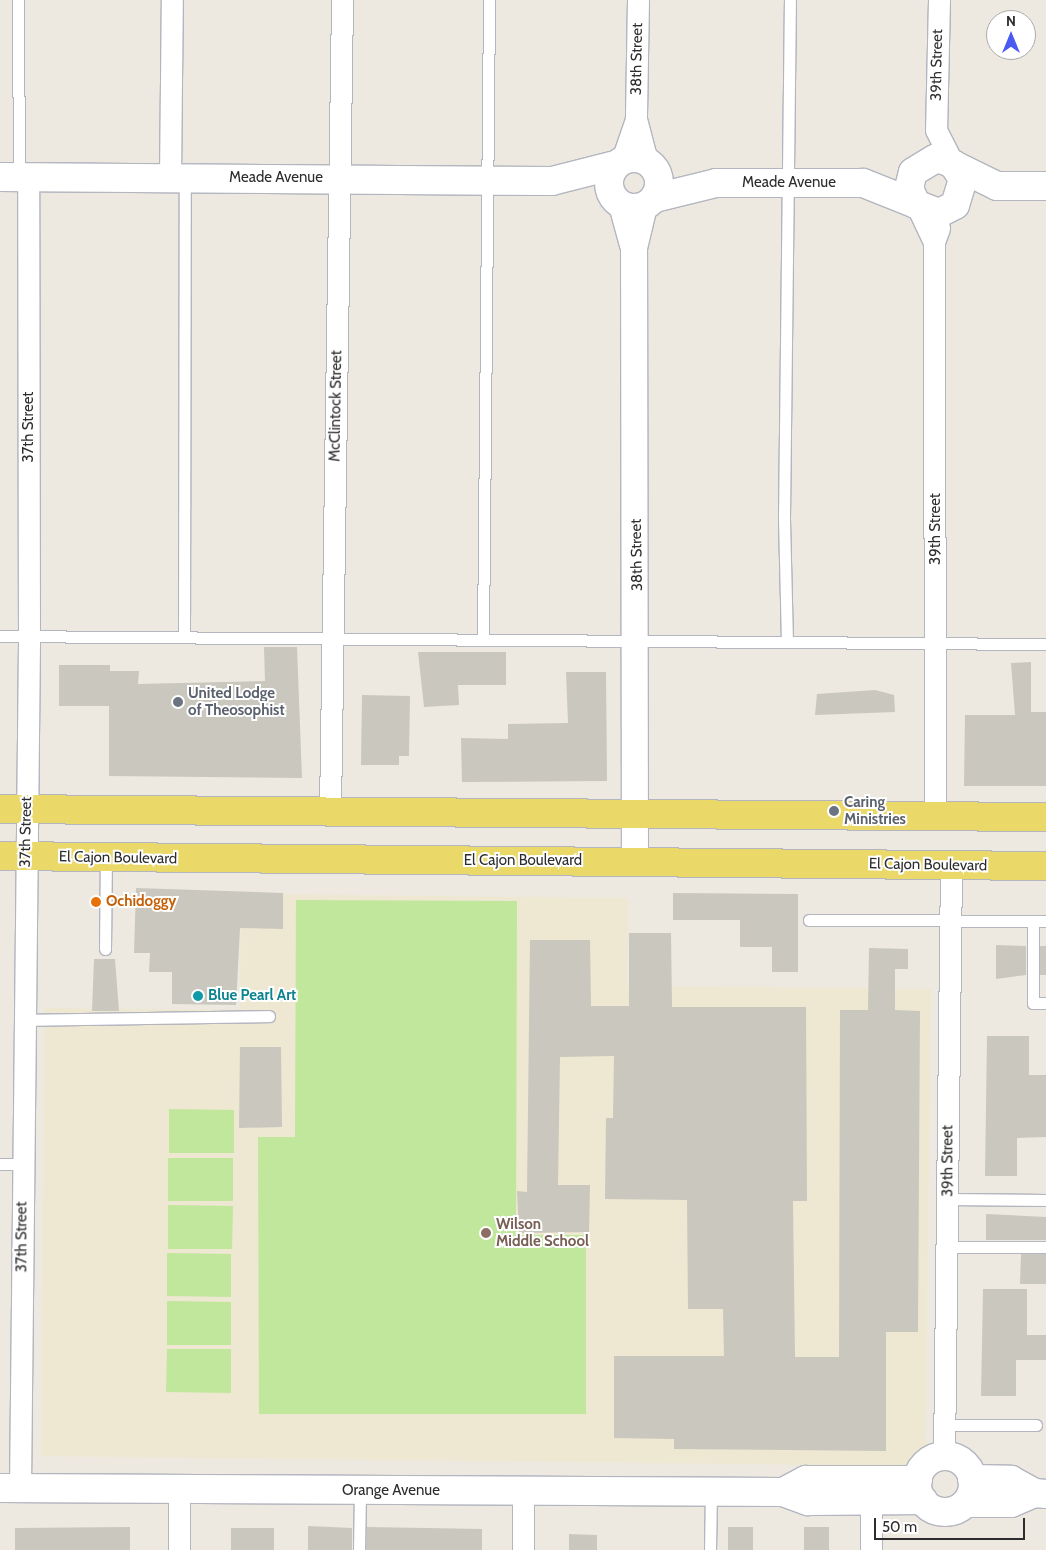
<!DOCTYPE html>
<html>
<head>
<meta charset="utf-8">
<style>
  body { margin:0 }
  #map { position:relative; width:1046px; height:1550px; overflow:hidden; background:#ede9e0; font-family:Cabin,sans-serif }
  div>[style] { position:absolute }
  .education>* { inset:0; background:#eee7d1 }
  .pitch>* { inset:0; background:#c0e79c }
  .building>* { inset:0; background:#c9c7be }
  .roads { filter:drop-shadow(1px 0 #b3b5bf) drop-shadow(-1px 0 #b3b5bf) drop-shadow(0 1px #b3b5bf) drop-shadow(0 -1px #b3b5bf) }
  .service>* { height:11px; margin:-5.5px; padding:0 5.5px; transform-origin:5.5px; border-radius:5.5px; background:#fff }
  .minor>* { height:21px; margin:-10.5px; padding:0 10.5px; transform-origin:10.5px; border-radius:10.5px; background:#fff }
  .tertiary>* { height:26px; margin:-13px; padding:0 13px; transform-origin:13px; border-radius:13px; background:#fff }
  .secondary>* { height:28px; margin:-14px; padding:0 14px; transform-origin:14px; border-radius:14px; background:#fff }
  .secondary>.ring { margin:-14px; padding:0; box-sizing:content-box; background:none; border:28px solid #fff; border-radius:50% }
  .primary>* { height:28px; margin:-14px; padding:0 14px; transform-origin:14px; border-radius:14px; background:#ead869 }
  .dots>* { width:14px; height:14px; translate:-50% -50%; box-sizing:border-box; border:2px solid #fff; border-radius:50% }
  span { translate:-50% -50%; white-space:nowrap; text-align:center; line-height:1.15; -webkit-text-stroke:4px #fff; paint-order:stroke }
  .street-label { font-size:15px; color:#2d2d2d }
  .worship-label { font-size:15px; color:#5b616d; font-weight:700 }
  .left { translate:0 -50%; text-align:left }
  .food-label { font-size:15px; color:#c56008; font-weight:700 }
  .culture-label { font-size:15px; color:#0d838f; font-weight:700 }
  .education-label { font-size:15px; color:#785e54; font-weight:700 }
  .north { position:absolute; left:986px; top:10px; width:50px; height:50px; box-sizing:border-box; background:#fff; border:1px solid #ababab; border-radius:50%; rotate:0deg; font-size:14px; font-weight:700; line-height:20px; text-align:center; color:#2d2d2d }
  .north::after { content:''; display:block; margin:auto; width:18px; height:22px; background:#4a59f1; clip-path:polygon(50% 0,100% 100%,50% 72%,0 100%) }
  .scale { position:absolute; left:874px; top:1518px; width:151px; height:22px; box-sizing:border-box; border:2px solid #2d2d2d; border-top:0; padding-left:6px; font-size:15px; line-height:18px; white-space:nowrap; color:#2d2d2d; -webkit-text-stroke:4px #fff; paint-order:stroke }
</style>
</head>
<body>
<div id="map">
  <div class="education">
    <div style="clip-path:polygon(241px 894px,628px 898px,627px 986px,931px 989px,925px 1466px,41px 1456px,45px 1008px,240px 1010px)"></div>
  </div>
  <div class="pitch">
    <div style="clip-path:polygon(296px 900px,517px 901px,516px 1235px,586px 1235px,586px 1414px,259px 1414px,258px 1137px,295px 1137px)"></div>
    <div style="clip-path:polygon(169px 1109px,234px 1110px,234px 1153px,169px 1153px)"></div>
    <div style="clip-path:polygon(168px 1158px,233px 1158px,233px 1201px,168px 1201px)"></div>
    <div style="clip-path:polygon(168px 1205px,233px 1206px,232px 1249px,168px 1249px)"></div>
    <div style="clip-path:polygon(167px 1253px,231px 1254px,231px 1297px,167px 1296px)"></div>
    <div style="clip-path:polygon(167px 1301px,231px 1302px,231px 1345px,167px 1345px)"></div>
    <div style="clip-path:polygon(167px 1349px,231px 1349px,231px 1393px,166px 1392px)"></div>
  </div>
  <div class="building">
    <div style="clip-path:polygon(264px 647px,297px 647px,302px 778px,109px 776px,109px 706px,59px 706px,59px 665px,110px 665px,110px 671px,139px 671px,138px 684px,265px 681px)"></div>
    <div style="clip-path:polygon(418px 652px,506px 652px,506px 685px,458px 685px,459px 705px,424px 707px)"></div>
    <div style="clip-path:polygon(1031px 662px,1031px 712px,1046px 712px,1046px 786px,964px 786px,965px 715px,1015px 715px,1011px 663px)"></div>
    <div style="clip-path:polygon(566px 672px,606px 672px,607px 781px,462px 782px,461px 738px,508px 739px,508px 724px,568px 723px)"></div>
    <div style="clip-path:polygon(875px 690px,894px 695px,895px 712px,815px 715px,817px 694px)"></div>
    <div style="clip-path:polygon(362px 695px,410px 696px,409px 756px,399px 756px,399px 765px,361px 765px)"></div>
    <div style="clip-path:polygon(136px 888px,283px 893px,283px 929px,240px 928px,236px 1005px,172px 1004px,172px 972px,149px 972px,150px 953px,134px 953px)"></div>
    <div style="clip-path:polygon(673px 893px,798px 894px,798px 972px,772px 972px,772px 947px,740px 947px,740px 920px,673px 920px)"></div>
    <div style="clip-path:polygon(629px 933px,671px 933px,672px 1007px,806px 1007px,807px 1201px,793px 1201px,795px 1357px,839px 1357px,840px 1010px,868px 1010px,869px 948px,908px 949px,908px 969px,895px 969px,895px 1010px,920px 1011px,918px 1332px,886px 1332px,886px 1451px,674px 1449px,674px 1439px,614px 1438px,614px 1356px,724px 1356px,723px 1309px,688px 1309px,687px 1200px,605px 1199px,606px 1118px,613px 1118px,614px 1056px,560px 1057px,558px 1185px,590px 1185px,589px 1232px,519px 1233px,517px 1191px,527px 1192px,530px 940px,590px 940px,591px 1006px,629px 1006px)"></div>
    <div style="clip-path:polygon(996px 945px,1026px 946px,1026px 975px,996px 979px)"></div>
    <div style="clip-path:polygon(1040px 946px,1046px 946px,1046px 975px,1040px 975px)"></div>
    <div style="clip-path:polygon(94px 959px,115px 959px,119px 1011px,92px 1011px)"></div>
    <div style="clip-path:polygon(987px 1036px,1029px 1036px,1029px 1075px,1046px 1075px,1046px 1137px,1017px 1138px,1017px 1176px,985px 1176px)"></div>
    <div style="clip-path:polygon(240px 1047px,281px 1047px,282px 1127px,239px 1128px)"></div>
    <div style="clip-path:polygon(986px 1214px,1046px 1217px,1046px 1240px,986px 1240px)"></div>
    <div style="clip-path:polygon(1021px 1254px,1046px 1254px,1046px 1284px,1020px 1284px)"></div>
    <div style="clip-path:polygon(983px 1289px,1027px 1289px,1027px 1335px,1046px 1335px,1046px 1360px,1016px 1360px,1016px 1396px,981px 1396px)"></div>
    <div style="clip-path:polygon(308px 1526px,352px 1528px,352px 1550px,308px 1550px)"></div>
    <div style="clip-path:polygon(130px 1527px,130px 1550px,15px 1550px,15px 1528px)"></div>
    <div style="clip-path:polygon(367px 1527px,482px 1529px,482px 1550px,366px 1550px)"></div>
    <div style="clip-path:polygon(728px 1527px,753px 1527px,753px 1550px,728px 1550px)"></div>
    <div style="clip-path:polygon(804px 1527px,829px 1527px,829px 1550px,804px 1550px)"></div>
    <div style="clip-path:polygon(231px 1528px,274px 1528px,274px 1550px,231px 1550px)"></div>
    <div style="clip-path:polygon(569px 1534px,597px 1535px,597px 1550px,569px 1550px)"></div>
  </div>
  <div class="roads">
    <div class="service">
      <div style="left:18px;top:0;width:177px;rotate:89.7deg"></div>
      <div style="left:0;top:636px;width:1046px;rotate:0.44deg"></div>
      <div style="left:184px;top:637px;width:460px;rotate:-89.9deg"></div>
      <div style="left:483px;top:640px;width:640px;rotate:-89.46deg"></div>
      <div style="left:787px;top:642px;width:125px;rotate:-91.4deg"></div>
      <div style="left:784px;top:517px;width:517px;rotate:-89.34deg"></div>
      <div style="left:809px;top:920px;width:237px;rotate:0.2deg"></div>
      <div style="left:1033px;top:921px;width:82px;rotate:90deg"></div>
      <div style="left:1033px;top:1003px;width:13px"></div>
      <div style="left:105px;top:949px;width:91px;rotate:-89.4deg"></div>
      <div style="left:24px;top:1020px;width:245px;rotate:-0.9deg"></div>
      <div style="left:0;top:1164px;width:22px"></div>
      <div style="left:948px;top:1199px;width:98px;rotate:0.6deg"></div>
      <div style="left:947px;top:1247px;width:99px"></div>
      <div style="left:945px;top:1425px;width:91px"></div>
      <div style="left:359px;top:1550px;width:59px;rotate:-89deg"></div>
      <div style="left:710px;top:1550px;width:57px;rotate:-89deg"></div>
    </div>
    <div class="minor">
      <div style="left:638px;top:0;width:119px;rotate:91deg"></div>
      <div style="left:636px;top:119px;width:43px;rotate:75.3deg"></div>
      <div style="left:939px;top:0;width:130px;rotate:91.3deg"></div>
      <div style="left:936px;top:130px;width:38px;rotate:63deg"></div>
      <div style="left:622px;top:160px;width:43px;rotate:-71.1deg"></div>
      <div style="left:170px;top:177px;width:177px;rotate:-89.4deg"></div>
      <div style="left:916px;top:204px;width:42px;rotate:64.7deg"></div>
      <div style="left:934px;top:242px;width:15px;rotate:-70deg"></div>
      <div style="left:934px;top:242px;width:574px;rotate:89.9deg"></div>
      <div style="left:330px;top:811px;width:811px;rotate:-89.15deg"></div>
      <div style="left:944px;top:1456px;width:591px;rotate:-89.32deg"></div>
      <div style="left:20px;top:1488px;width:852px;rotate:-89.39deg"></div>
      <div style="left:29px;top:636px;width:459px;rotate:-90.1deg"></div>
      <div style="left:871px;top:1502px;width:48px;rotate:90deg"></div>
      <div style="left:179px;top:1550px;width:61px;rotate:-90deg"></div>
      <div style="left:523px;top:1550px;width:58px;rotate:-90deg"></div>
    </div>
    <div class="tertiary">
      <div style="left:622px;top:205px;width:41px;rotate:74.6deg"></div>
      <div style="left:635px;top:862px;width:614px;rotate:-90.09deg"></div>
      <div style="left:634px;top:248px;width:43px;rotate:-76.6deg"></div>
    </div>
    <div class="secondary">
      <div class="ring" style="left:609px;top:158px;width:22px;height:22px"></div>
      <div style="left:953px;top:164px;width:18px;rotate:56deg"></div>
      <div style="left:963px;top:179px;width:27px;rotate:107deg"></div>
      <div style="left:955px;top:205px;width:18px;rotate:153deg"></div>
      <div style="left:939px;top:213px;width:25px;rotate:-159deg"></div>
      <div style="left:916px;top:204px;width:17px;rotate:-114deg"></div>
      <div style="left:909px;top:188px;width:16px;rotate:-76deg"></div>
      <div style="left:913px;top:172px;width:26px;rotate:-31deg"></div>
      <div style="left:935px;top:159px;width:9px;rotate:6deg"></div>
      <div style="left:944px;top:160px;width:59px;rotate:26.1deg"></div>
      <div style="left:997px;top:186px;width:49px"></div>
      <div style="left:0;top:177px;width:552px;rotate:0.42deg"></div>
      <div style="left:552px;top:181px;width:65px;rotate:-14.3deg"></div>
      <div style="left:655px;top:198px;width:63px;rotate:-13.8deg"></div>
      <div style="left:716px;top:183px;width:147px"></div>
      <div style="left:863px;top:183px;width:57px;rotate:21.6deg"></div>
      <div class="ring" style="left:917px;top:1456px;width:28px;height:28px"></div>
      <div style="left:972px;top:1479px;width:39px;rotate:1deg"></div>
      <div style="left:1011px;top:1480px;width:26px;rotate:29deg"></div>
      <div style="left:1034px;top:1493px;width:12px;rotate:5deg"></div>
      <div style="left:0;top:1488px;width:783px;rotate:0.29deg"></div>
      <div style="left:783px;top:1492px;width:27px;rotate:20deg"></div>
      <div style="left:808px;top:1501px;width:115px;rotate:-0.5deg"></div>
      <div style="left:783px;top:1492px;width:26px;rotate:-28deg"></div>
      <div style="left:806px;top:1480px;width:112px"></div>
      <div style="left:966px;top:1503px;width:45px"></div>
      <div style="left:1011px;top:1503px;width:25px;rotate:-23deg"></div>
    </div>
    <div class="primary">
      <div style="left:0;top:809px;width:1046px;rotate:0.44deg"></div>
      <div style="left:0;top:856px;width:1046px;rotate:0.55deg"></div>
    </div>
  </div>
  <div class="dots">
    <div style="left:178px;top:702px;background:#6b7280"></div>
    <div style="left:834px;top:811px;background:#6b7280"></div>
    <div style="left:96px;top:902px;background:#e8710a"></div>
    <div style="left:198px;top:996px;background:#0f9aa8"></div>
    <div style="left:486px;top:1233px;background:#8d6e63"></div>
  </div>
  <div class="street-label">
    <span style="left:637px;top:59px;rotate:-89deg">38th Street</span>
    <span style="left:937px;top:65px;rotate:-89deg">39th Street</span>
    <span style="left:276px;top:178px">Meade Avenue</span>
    <span style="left:789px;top:183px">Meade Avenue</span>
    <span style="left:336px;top:406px;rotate:-89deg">McClintock Street</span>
    <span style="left:29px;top:427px;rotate:-90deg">37th Street</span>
    <span style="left:936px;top:529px;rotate:-90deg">39th Street</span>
    <span style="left:637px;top:555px;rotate:-91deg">38th Street</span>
    <span style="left:26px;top:832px;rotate:-89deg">37th Street</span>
    <span style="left:118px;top:858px;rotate:1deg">El Cajon Boulevard</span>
    <span style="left:523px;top:861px">El Cajon Boulevard</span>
    <span style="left:928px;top:865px;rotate:1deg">El Cajon Boulevard</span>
    <span style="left:948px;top:1161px;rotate:-90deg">39th Street</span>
    <span style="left:22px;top:1237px;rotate:-90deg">37th Street</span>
    <span style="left:391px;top:1491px">Orange Avenue</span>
  </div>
  <div class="worship-label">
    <span class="left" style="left:188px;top:702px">United Lodge<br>of Theosophist</span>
    <span class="left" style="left:844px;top:811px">Caring<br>Ministries</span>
  </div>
  <div class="food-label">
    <span class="left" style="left:106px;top:902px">Ochidoggy</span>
  </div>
  <div class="culture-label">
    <span class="left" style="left:208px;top:996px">Blue Pearl Art</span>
  </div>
  <div class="education-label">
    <span class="left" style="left:496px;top:1233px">Wilson<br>Middle School</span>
  </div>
  <div class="north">N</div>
  <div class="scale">50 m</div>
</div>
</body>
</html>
